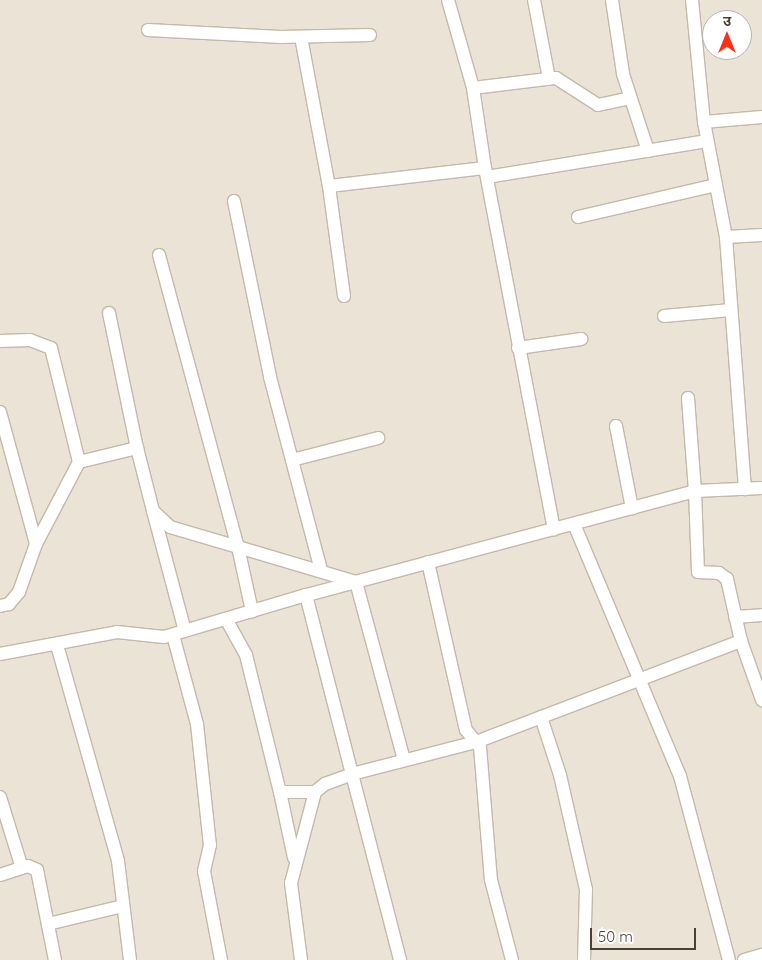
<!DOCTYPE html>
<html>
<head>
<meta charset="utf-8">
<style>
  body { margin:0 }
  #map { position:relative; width:762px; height:960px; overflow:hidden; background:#f6f1e8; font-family:Quicksand,"Noto Sans Devanagari",sans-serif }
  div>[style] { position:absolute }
  .residential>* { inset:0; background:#eae3d6 }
  .roads { filter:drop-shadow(1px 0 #c3b9a9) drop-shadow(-1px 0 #c3b9a9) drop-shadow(0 1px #c3b9a9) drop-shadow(0 -1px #c3b9a9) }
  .minor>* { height:12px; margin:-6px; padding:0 6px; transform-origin:6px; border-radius:6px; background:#fff }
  span { translate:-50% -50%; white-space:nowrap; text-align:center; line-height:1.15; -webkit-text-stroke:5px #fff; paint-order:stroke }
  .north { position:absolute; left:702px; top:10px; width:50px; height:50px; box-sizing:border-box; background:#fff; border:1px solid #b7b3af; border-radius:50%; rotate:0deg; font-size:14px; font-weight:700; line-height:20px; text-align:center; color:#4a4136 }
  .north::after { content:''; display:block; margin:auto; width:18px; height:22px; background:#ff2f16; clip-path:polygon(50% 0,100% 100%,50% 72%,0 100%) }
  .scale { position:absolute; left:590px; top:928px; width:106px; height:22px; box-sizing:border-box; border:2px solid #4a4136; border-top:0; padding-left:6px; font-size:15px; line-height:18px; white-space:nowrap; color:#4a4136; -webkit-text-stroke:4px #fff; paint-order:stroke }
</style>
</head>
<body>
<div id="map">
  <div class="residential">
    <div style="clip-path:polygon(evenodd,0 0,762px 0,762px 960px,0 960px,0 0,712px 20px,742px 20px,742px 50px,712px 50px,712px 20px)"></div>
  </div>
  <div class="roads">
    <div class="minor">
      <div style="left:448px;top:0;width:91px;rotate:74.1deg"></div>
      <div style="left:473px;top:88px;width:81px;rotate:81.5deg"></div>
      <div style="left:534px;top:0;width:80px;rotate:79.2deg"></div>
      <div style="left:612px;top:0;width:75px;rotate:81.5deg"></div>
      <div style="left:623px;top:74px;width:81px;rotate:72deg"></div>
      <div style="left:692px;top:0;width:123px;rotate:84.4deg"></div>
      <div style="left:704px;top:122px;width:117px;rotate:79.2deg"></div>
      <div style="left:726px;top:237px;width:253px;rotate:85.7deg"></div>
      <div style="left:148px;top:30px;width:133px;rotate:3deg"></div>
      <div style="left:281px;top:37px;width:89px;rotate:-1.3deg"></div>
      <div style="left:301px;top:37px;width:152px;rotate:79.4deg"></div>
      <div style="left:473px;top:88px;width:84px;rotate:-6.9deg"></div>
      <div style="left:556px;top:78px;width:50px;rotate:32.7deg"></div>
      <div style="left:598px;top:105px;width:33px;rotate:-12deg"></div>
      <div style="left:704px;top:122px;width:58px;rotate:-4.9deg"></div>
      <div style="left:487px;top:177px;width:223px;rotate:-9.3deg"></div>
      <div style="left:234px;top:201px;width:180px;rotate:78.4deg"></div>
      <div style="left:270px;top:377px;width:200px;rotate:75.2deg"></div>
      <div style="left:578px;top:217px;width:141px;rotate:-13.1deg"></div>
      <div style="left:726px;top:237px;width:36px;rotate:-3deg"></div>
      <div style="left:159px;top:255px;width:302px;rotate:74.9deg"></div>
      <div style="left:238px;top:547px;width:123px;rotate:16.5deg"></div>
      <div style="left:356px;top:582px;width:184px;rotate:74.9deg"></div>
      <div style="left:344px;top:296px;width:111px;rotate:-97.8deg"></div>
      <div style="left:329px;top:186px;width:157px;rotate:-6.6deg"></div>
      <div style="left:485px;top:168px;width:368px;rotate:79.2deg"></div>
      <div style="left:109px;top:313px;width:138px;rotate:78.3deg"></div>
      <div style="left:664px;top:316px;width:67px;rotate:-5.1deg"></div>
      <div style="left:0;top:341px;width:30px;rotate:-2deg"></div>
      <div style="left:30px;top:340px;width:22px;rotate:21deg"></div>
      <div style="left:51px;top:348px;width:117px;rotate:76.2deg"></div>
      <div style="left:79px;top:462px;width:93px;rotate:117.7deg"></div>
      <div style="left:36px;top:544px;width:51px;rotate:109.5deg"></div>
      <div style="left:19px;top:592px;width:16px;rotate:130deg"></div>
      <div style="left:9px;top:604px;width:9px;rotate:167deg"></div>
      <div style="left:518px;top:348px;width:64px;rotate:-8.1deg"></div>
      <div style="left:688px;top:398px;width:93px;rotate:85.7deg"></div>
      <div style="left:695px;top:491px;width:67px;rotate:-2.6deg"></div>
      <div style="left:0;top:412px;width:137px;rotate:74.7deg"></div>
      <div style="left:616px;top:426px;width:84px;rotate:79deg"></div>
      <div style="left:292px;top:460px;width:89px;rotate:-14.3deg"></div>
      <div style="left:79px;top:462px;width:60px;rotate:-13.6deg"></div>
      <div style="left:137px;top:448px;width:65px;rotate:75.7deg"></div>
      <div style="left:153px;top:511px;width:23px;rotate:43deg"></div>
      <div style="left:170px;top:527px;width:71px;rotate:16.4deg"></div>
      <div style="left:238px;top:547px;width:66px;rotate:77.7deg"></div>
      <div style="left:153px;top:511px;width:124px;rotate:75.1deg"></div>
      <div style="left:574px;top:524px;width:273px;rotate:67.2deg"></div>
      <div style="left:680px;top:776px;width:190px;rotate:75.1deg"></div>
      <div style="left:428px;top:562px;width:172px;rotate:77.3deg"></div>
      <div style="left:466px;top:730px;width:22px;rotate:51deg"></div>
      <div style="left:480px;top:747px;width:133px;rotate:85.3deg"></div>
      <div style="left:491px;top:880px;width:83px;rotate:75.3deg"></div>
      <div style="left:735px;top:617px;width:27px;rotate:-4deg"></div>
      <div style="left:226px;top:619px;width:41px;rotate:60.9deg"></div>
      <div style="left:246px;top:655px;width:141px;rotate:76.1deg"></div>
      <div style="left:280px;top:792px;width:35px"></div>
      <div style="left:173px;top:635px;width:92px;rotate:74.9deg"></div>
      <div style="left:197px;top:724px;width:122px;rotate:83.9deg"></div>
      <div style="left:210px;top:845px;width:27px;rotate:103deg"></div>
      <div style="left:204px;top:871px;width:91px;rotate:79.2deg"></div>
      <div style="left:741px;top:641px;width:63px;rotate:70.4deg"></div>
      <div style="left:57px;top:645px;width:224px;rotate:74.2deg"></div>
      <div style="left:118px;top:861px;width:100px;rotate:83.1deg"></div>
      <div style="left:0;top:654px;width:119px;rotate:-10.6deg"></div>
      <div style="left:117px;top:632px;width:47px;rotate:6.1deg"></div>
      <div style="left:164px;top:637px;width:148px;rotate:-16.5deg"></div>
      <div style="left:541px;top:717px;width:61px;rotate:71.9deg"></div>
      <div style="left:560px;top:775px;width:117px;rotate:77.2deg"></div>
      <div style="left:586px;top:889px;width:71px;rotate:91.6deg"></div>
      <div style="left:280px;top:792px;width:67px;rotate:78deg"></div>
      <div style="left:0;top:797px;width:74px;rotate:72.8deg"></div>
      <div style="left:0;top:875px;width:29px;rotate:-18deg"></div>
      <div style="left:28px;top:866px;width:10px;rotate:24deg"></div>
      <div style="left:37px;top:870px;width:92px;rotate:78.7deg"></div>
      <div style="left:48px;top:924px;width:77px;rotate:-13.5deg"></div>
      <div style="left:301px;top:960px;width:78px;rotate:-97.4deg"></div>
      <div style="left:291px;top:883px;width:94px;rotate:-75.2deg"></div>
      <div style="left:315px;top:792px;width:13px;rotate:-39deg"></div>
      <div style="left:325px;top:784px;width:29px;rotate:-20deg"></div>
      <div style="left:352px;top:774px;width:128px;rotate:-14.5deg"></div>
      <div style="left:476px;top:742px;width:284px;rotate:-20.9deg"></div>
      <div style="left:741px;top:641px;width:64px;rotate:-102.7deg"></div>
      <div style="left:727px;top:579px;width:10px;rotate:-143deg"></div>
      <div style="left:719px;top:573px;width:21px;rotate:-177deg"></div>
      <div style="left:698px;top:572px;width:81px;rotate:-92.1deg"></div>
      <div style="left:695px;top:491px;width:403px;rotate:165deg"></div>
      <div style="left:306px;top:595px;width:185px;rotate:75.6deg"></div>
      <div style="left:352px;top:774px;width:192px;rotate:75.5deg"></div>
      <div style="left:744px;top:960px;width:19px;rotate:-16deg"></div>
    </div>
  </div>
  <div class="north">उ</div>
  <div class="scale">50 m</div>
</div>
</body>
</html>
